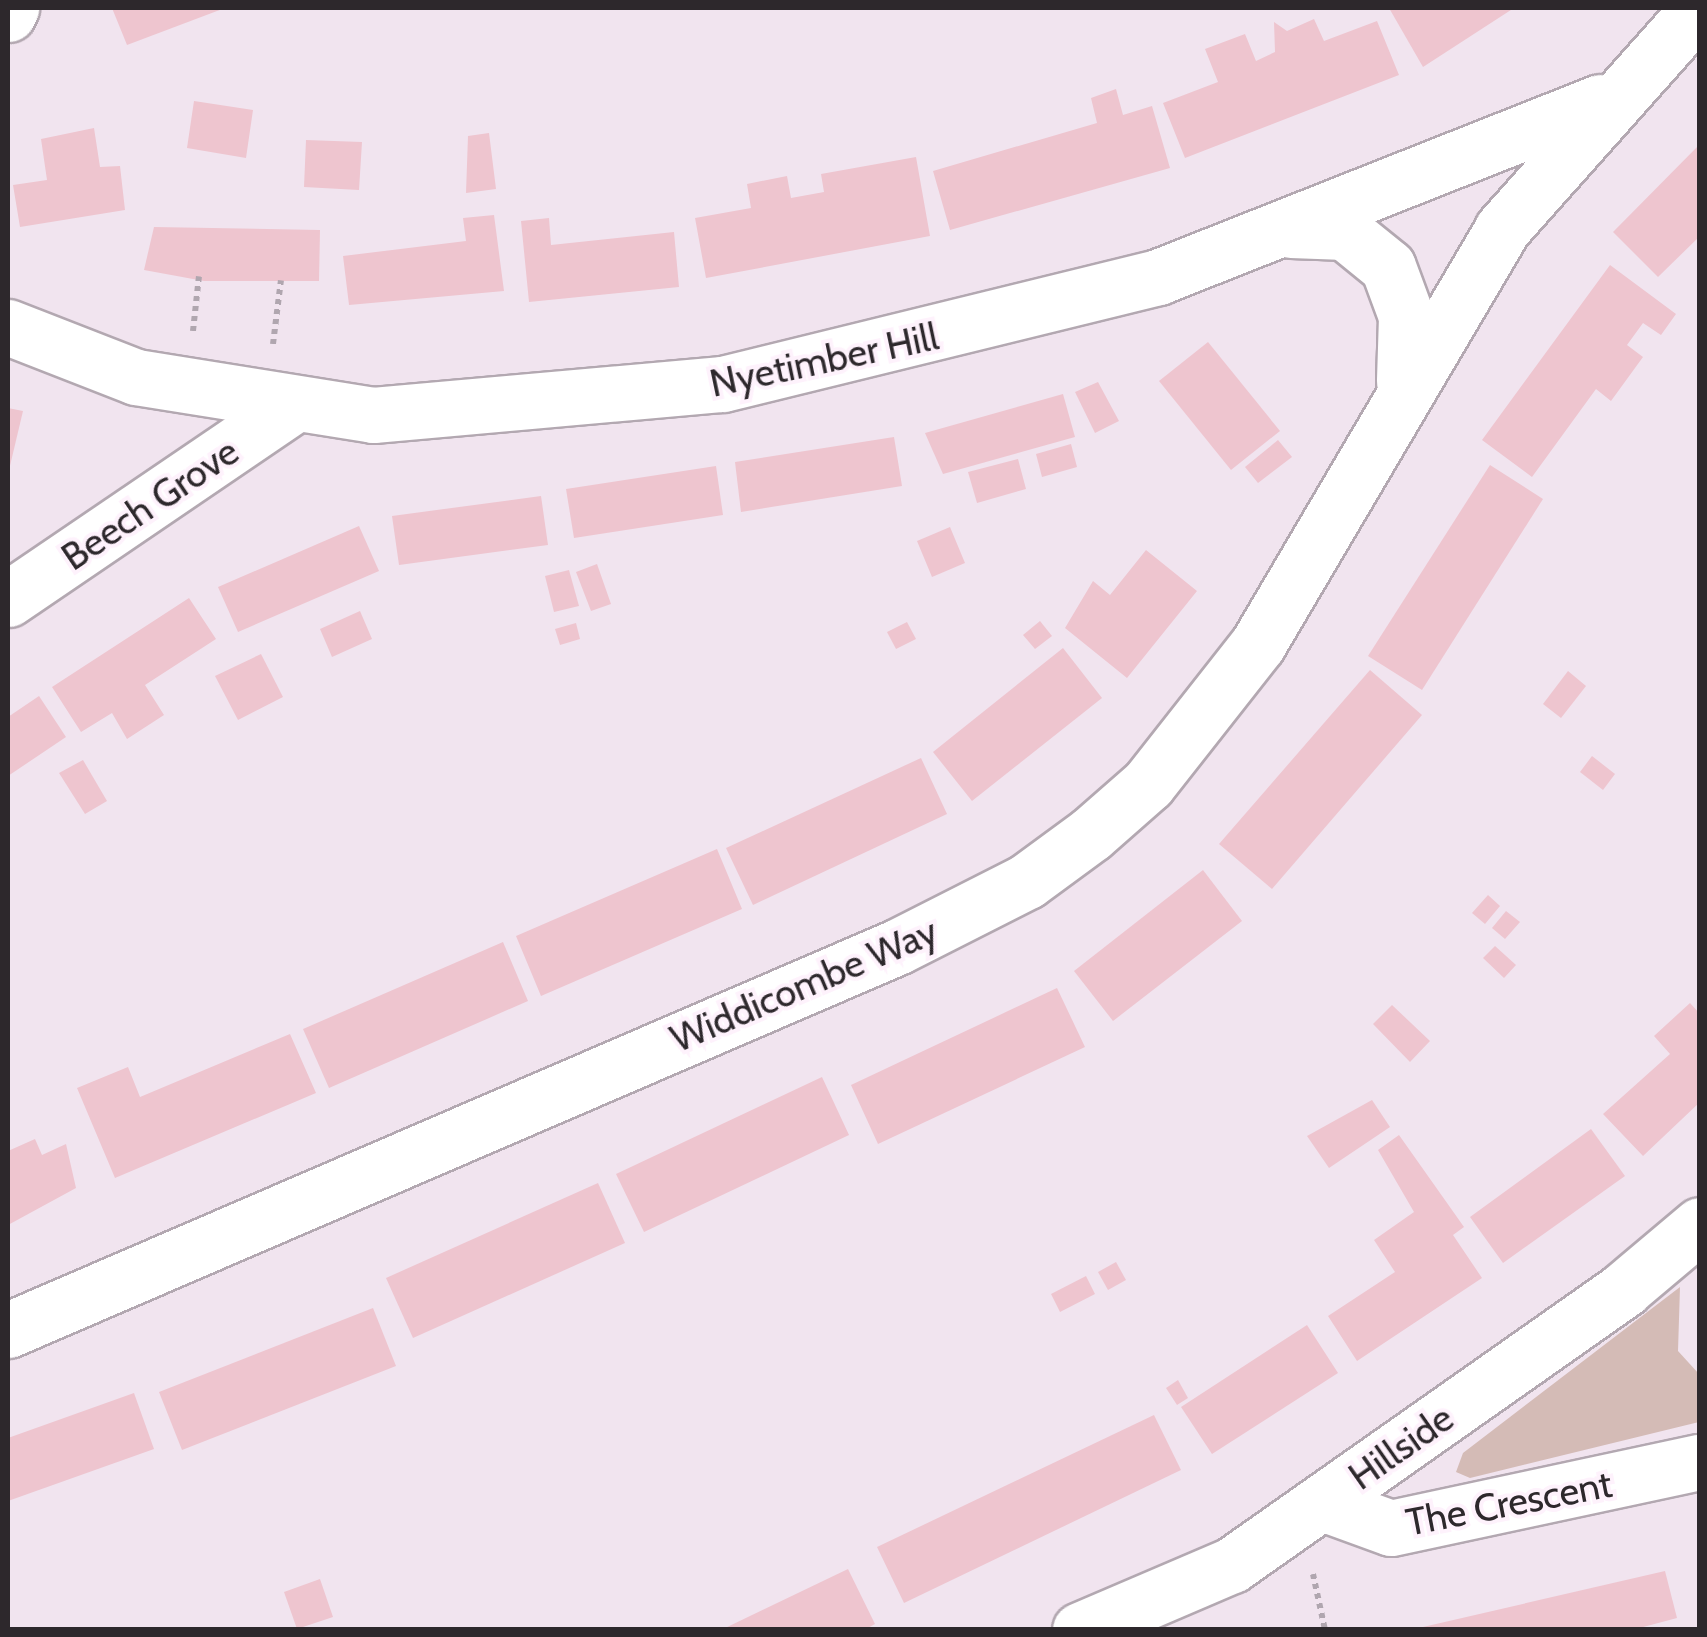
<!DOCTYPE html>
<html>
<head>
<meta charset="utf-8">
<style>
  body { margin:0 }
  #map { position:relative; width:1707px; height:1637px; overflow:hidden; background:#f1e4ef; font-family:Cabin,sans-serif }
  div>[style] { position:absolute }
  .green>* { inset:0; background:#d4bbb6 }
  .building>* { inset:0; background:#eec5cf }
  .path>* { height:6px; margin-top:-3px; transform-origin:0; background:repeating-linear-gradient(90deg,#b0a6af 0 5px,transparent 0 10px) }
  .roads { filter:drop-shadow(2px 0 #b3a8b1) drop-shadow(-2px 0 #b3a8b1) drop-shadow(0 2px #b3a8b1) drop-shadow(0 -2px #b3a8b1) }
  .minor>* { height:55px; margin:-27.5px; padding:0 27.5px; transform-origin:27.5px; border-radius:27.5px; background:#fff }
  span { translate:-50% -50%; white-space:nowrap; text-align:center; line-height:1.15; -webkit-text-stroke:8px #fef2fc; paint-order:stroke }
  .street-label { font-size:38px; color:#2d282c }
  .frame { position:absolute; inset:0; border:10px solid #2d282c; pointer-events:none }
</style>
</head>
<body>
<div id="map">
  <div class="green">
    <div style="clip-path:polygon(1680px 1287px,1678px 1351px,1699px 1374px,1699px 1422px,1470px 1478px,1456px 1472px,1463px 1453px)"></div>
  </div>
  <div class="building">
    <div style="clip-path:polygon(112px 8px,225px 8px,127px 45px)"></div>
    <div style="clip-path:polygon(1389px 8px,1514px 8px,1423px 67px)"></div>
    <div style="clip-path:polygon(1314px 19px,1324px 41px,1377px 21px,1399px 75px,1185px 158px,1163px 103px,1218px 82px,1205px 49px,1245px 34px,1256px 61px,1275px 52px,1274px 22px,1287px 31px)"></div>
    <div style="clip-path:polygon(1116px 89px,1123px 115px,1152px 106px,1170px 168px,950px 230px,933px 171px,1097px 123px,1091px 98px)"></div>
    <div style="clip-path:polygon(194px 101px,253px 110px,246px 158px,187px 148px)"></div>
    <div style="clip-path:polygon(94px 128px,100px 167px,120px 166px,125px 210px,20px 227px,13px 185px,47px 180px,41px 139px)"></div>
    <div style="clip-path:polygon(489px 133px,496px 189px,466px 193px,468px 136px)"></div>
    <div style="clip-path:polygon(306px 140px,362px 142px,359px 190px,304px 187px)"></div>
    <div style="clip-path:polygon(1700px 144px,1700px 236px,1658px 277px,1613px 232px)"></div>
    <div style="clip-path:polygon(916px 157px,930px 236px,706px 278px,695px 218px,751px 208px,747px 184px,787px 176px,791px 198px,824px 192px,821px 174px)"></div>
    <div style="clip-path:polygon(494px 215px,504px 291px,349px 305px,343px 256px,466px 241px,463px 218px)"></div>
    <div style="clip-path:polygon(549px 218px,551px 245px,674px 232px,679px 287px,529px 302px,521px 221px)"></div>
    <div style="clip-path:polygon(154px 227px,320px 230px,319px 281px,204px 281px,144px 270px)"></div>
    <div style="clip-path:polygon(1610px 265px,1676px 314px,1661px 335px,1643px 323px,1627px 345px,1643px 357px,1611px 401px,1596px 389px,1532px 477px,1482px 440px)"></div>
    <div style="clip-path:polygon(1208px 342px,1280px 431px,1231px 470px,1159px 381px)"></div>
    <div style="clip-path:polygon(1098px 382px,1119px 421px,1095px 433px,1075px 392px)"></div>
    <div style="clip-path:polygon(1063px 394px,1075px 437px,943px 474px,925px 433px)"></div>
    <div style="clip-path:polygon(8px 408px,23px 411px,9px 470px,8px 470px)"></div>
    <div style="clip-path:polygon(894px 437px,902px 486px,741px 512px,735px 462px)"></div>
    <div style="clip-path:polygon(1278px 440px,1292px 457px,1258px 483px,1245px 467px)"></div>
    <div style="clip-path:polygon(1071px 444px,1077px 467px,1042px 477px,1036px 454px)"></div>
    <div style="clip-path:polygon(1018px 459px,1026px 489px,977px 503px,968px 472px)"></div>
    <div style="clip-path:polygon(1490px 465px,1543px 499px,1422px 690px,1368px 656px)"></div>
    <div style="clip-path:polygon(716px 466px,723px 515px,574px 538px,566px 489px)"></div>
    <div style="clip-path:polygon(541px 496px,548px 545px,399px 565px,392px 516px)"></div>
    <div style="clip-path:polygon(359px 526px,379px 571px,238px 632px,218px 587px)"></div>
    <div style="clip-path:polygon(950px 527px,965px 563px,932px 577px,917px 541px)"></div>
    <div style="clip-path:polygon(1146px 550px,1197px 591px,1127px 678px,1065px 628px,1093px 581px,1110px 595px)"></div>
    <div style="clip-path:polygon(597px 564px,611px 604px,591px 611px,576px 572px)"></div>
    <div style="clip-path:polygon(569px 570px,579px 606px,554px 612px,545px 576px)"></div>
    <div style="clip-path:polygon(189px 598px,216px 639px,145px 685px,164px 715px,127px 739px,112px 713px,81px 732px,52px 687px)"></div>
    <div style="clip-path:polygon(360px 611px,372px 639px,332px 657px,320px 629px)"></div>
    <div style="clip-path:polygon(1040px 621px,1052px 636px,1035px 649px,1023px 635px)"></div>
    <div style="clip-path:polygon(907px 622px,916px 639px,896px 649px,887px 632px)"></div>
    <div style="clip-path:polygon(576px 623px,580px 639px,560px 645px,555px 629px)"></div>
    <div style="clip-path:polygon(1063px 648px,1102px 698px,972px 801px,933px 752px)"></div>
    <div style="clip-path:polygon(261px 654px,283px 697px,238px 720px,215px 676px)"></div>
    <div style="clip-path:polygon(1370px 670px,1422px 715px,1272px 889px,1219px 844px)"></div>
    <div style="clip-path:polygon(1568px 671px,1586px 686px,1561px 718px,1543px 704px)"></div>
    <div style="clip-path:polygon(39px 696px,66px 737px,8px 776px,8px 717px)"></div>
    <div style="clip-path:polygon(1592px 756px,1615px 774px,1603px 790px,1580px 772px)"></div>
    <div style="clip-path:polygon(921px 758px,947px 814px,753px 905px,726px 848px)"></div>
    <div style="clip-path:polygon(83px 760px,107px 801px,85px 814px,59px 773px)"></div>
    <div style="clip-path:polygon(717px 849px,742px 909px,541px 996px,516px 936px)"></div>
    <div style="clip-path:polygon(1203px 870px,1242px 921px,1113px 1021px,1074px 971px)"></div>
    <div style="clip-path:polygon(1488px 895px,1500px 906px,1485px 924px,1472px 913px)"></div>
    <div style="clip-path:polygon(1506px 911px,1520px 922px,1505px 939px,1492px 928px)"></div>
    <div style="clip-path:polygon(503px 942px,528px 1001px,329px 1088px,303px 1029px)"></div>
    <div style="clip-path:polygon(1495px 946px,1516px 965px,1504px 978px,1483px 958px)"></div>
    <div style="clip-path:polygon(1057px 988px,1085px 1047px,878px 1144px,851px 1085px)"></div>
    <div style="clip-path:polygon(1690px 1003px,1700px 1014px,1700px 1102px,1643px 1156px,1603px 1114px,1670px 1054px,1654px 1036px)"></div>
    <div style="clip-path:polygon(1392px 1005px,1430px 1041px,1410px 1062px,1373px 1024px)"></div>
    <div style="clip-path:polygon(290px 1034px,316px 1093px,115px 1178px,77px 1088px,128px 1067px,140px 1097px)"></div>
    <div style="clip-path:polygon(822px 1077px,849px 1135px,644px 1232px,616px 1174px)"></div>
    <div style="clip-path:polygon(1372px 1100px,1390px 1127px,1329px 1168px,1307px 1136px)"></div>
    <div style="clip-path:polygon(1591px 1129px,1625px 1176px,1503px 1263px,1470px 1217px)"></div>
    <div style="clip-path:polygon(1399px 1135px,1464px 1227px,1453px 1235px,1482px 1278px,1357px 1361px,1328px 1316px,1395px 1272px,1374px 1240px,1414px 1212px,1378px 1150px)"></div>
    <div style="clip-path:polygon(35px 1139px,42px 1155px,66px 1144px,76px 1188px,8px 1225px,8px 1151px)"></div>
    <div style="clip-path:polygon(598px 1183px,625px 1243px,413px 1338px,386px 1278px)"></div>
    <div style="clip-path:polygon(1116px 1262px,1126px 1280px,1108px 1290px,1098px 1272px)"></div>
    <div style="clip-path:polygon(1086px 1276px,1095px 1294px,1060px 1312px,1051px 1294px)"></div>
    <div style="clip-path:polygon(373px 1308px,396px 1366px,182px 1450px,159px 1392px)"></div>
    <div style="clip-path:polygon(1307px 1325px,1338px 1373px,1212px 1454px,1181px 1407px)"></div>
    <div style="clip-path:polygon(1178px 1380px,1188px 1398px,1177px 1405px,1166px 1388px)"></div>
    <div style="clip-path:polygon(134px 1393px,154px 1449px,8px 1501px,8px 1438px)"></div>
    <div style="clip-path:polygon(1154px 1415px,1181px 1470px,904px 1603px,877px 1547px)"></div>
    <div style="clip-path:polygon(848px 1569px,875px 1624px,864px 1630px,721px 1630px)"></div>
    <div style="clip-path:polygon(1665px 1571px,1677px 1618px,1632px 1630px,1410px 1630px)"></div>
    <div style="clip-path:polygon(320px 1579px,333px 1617px,297px 1629px,284px 1592px)"></div>
  </div>
  <div class="path">
    <div style="left:193px;top:331px;width:55px;rotate:-83.8deg"></div>
    <div style="left:273px;top:344px;width:64px;rotate:-82.9deg"></div>
    <div style="left:1313px;top:1574px;width:57px;rotate:77.9deg"></div>
  </div>
  <div class="roads">
    <div class="minor">
      <div style="left:8px;top:14px;width:7px;rotate:-63deg"></div>
      <div style="left:1291px;top:230px;width:54px;rotate:2.1deg"></div>
      <div style="left:1345px;top:232px;width:55px;rotate:39.1deg"></div>
      <div style="left:1388px;top:267px;width:52px;rotate:69.8deg"></div>
      <div style="left:1406px;top:316px;width:65px;rotate:91.8deg"></div>
      <div style="left:8px;top:327px;width:137px;rotate:21.3deg"></div>
      <div style="left:136px;top:377px;width:240px;rotate:9.1deg"></div>
      <div style="left:373px;top:415px;width:351px;rotate:-5.1deg"></div>
      <div style="left:723px;top:384px;width:448px;rotate:-13.8deg"></div>
      <div style="left:1158px;top:277px;width:475px;rotate:-21.6deg"></div>
      <div style="left:8px;top:599px;width:341px;rotate:-34.2deg"></div>
      <div style="left:8px;top:1330px;width:968px;rotate:-23.31deg"></div>
      <div style="left:897px;top:947px;width:146px;rotate:-26.9deg"></div>
      <div style="left:1027px;top:881px;width:79px;rotate:-36.3deg"></div>
      <div style="left:1091px;top:834px;width:76px;rotate:-41.3deg"></div>
      <div style="left:1148px;top:784px;width:178px;rotate:-51.8deg"></div>
      <div style="left:1258px;top:644px;width:481px;rotate:-59.5deg"></div>
      <div style="left:1502px;top:229px;width:296px;rotate:-48.3deg"></div>
      <div style="left:1322px;top:1503px;width:73px;rotate:19.9deg"></div>
      <div style="left:1391px;top:1528px;width:316px;rotate:-12.1deg"></div>
      <div style="left:1080px;top:1630px;width:165px;rotate:-23.2deg"></div>
      <div style="left:1232px;top:1565px;width:479px;rotate:-35.1deg"></div>
      <div style="left:1624px;top:1289px;width:99px;rotate:-40.1deg"></div>
    </div>
  </div>
  <div class="street-label">
    <span style="left:824px;top:360px;rotate:-12deg">Nyetimber Hill</span>
    <span style="left:150px;top:504px;rotate:-34deg">Beech Grove</span>
    <span style="left:804px;top:985px;rotate:-23deg">Widdicombe Way</span>
    <span style="left:1401px;top:1447px;rotate:-35deg">Hillside</span>
    <span style="left:1509px;top:1503px;rotate:-11deg">The Crescent</span>
  </div>
  <div class="frame"></div>
</div>
</body>
</html>
